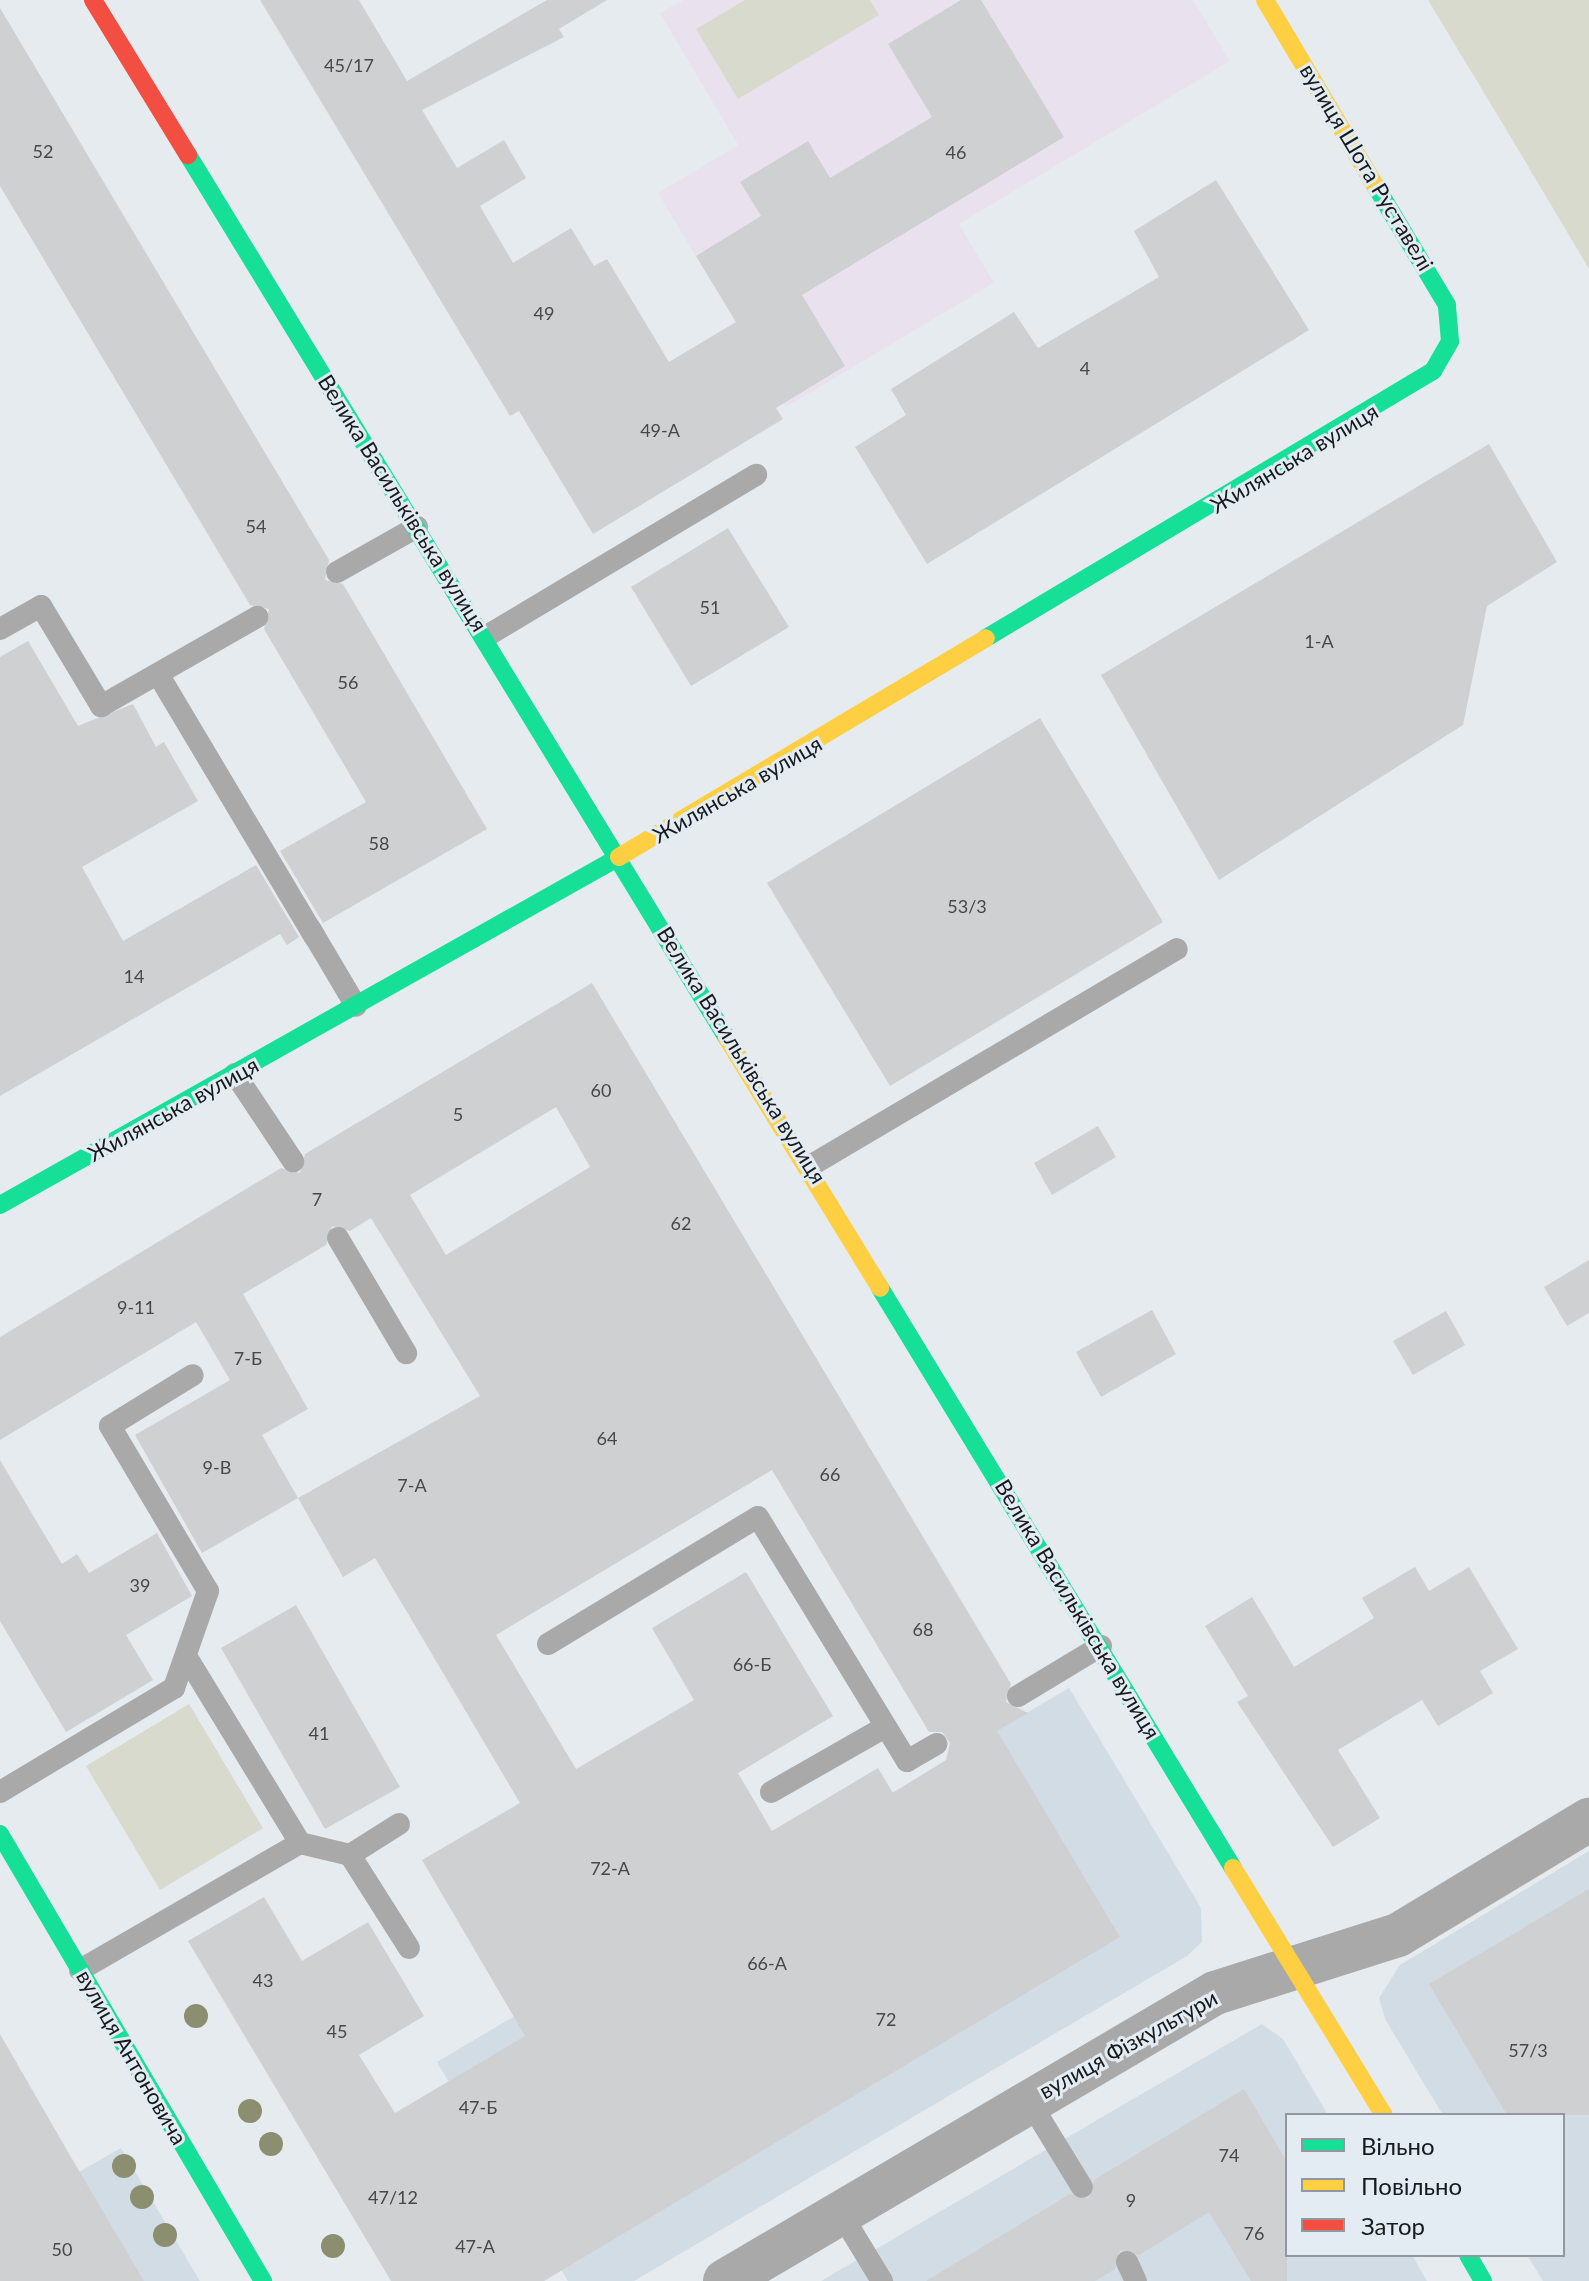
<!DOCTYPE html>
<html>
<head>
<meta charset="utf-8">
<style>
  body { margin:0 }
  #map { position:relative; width:1589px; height:2281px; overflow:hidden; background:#e6ebf0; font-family:Lato,sans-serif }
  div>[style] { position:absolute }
  .built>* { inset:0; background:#d2dce4 }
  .education>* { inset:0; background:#e9e2ee }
  .green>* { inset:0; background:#d7dacc }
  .building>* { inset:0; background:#cfd0d1 }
  .lane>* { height:22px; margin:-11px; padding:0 11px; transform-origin:11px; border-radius:11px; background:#a9a9a9 }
  .street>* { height:44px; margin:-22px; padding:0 22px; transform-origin:22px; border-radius:22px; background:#a9a9a9 }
  .fast>* { height:18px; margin:-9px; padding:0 9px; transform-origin:9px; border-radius:9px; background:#16e098 }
  .slow>* { height:18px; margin:-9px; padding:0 9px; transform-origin:9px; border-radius:9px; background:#ffcf43 }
  .jam>* { height:18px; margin:-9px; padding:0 9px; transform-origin:9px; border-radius:9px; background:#f24e42 }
  .trees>* { width:24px; height:24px; margin:-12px; border-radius:50%; background:#8c8f6f }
  span { translate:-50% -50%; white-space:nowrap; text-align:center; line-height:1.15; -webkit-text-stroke:6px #e3ebf3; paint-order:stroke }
  .number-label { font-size:18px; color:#46484a }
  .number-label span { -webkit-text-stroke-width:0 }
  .street-label { font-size:22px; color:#181b1d }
  .legend { position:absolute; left:1285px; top:2113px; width:280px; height:144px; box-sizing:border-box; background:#e3ebf3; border:2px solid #92989d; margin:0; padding:10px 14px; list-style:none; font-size:24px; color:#181b1d }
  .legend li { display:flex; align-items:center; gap:16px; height:40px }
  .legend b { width:40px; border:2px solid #92989d }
</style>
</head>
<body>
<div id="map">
  <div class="built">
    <div style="clip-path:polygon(1069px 1688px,1201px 1908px,1202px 1942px,1187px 1956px,634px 2281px,568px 2281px,437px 2062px)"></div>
    <div style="clip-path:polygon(1589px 1851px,1589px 2281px,1543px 2281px,1527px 2255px,1563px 2255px,1563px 2115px,1443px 2115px,1385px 2019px,1379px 1998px,1400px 1965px)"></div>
    <div style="clip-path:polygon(1262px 2024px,1283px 2039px,1328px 2115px,1287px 2115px,1287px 2255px,1412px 2255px,1427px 2281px,821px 2281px)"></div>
    <div style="clip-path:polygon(121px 2148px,200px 2281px,0 2281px,0 2217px)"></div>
  </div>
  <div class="education">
    <div style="clip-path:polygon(683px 0,1193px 0,1230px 61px,959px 224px,994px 283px,786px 407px,658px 193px,738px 145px,660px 13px)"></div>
  </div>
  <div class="green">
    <div style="clip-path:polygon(745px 0,870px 0,879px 15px,738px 99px,696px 29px)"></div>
    <div style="clip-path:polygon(1428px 0,1589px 0,1589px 269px,1512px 139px)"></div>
    <div style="clip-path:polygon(189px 1704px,263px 1828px,160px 1890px,86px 1766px)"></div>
  </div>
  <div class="building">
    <div style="clip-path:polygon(260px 0,359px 0,407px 81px,547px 0,607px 0,559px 29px,564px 37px,422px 110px,457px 168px,504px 140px,526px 178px,480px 206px,513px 263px,571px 228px,594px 266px,607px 259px,669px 362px,736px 322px,696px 256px,761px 216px,740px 182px,808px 141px,830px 178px,932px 117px,888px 44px,961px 0,981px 0,1064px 137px,802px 295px,845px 366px,776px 408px,783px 419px,593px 534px,519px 411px,510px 416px)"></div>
    <div style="clip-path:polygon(0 8px,329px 560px,325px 580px,343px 584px,487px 829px,323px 923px,280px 851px,366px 802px,264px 629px,269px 609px,250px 605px,0 186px)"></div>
    <div style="clip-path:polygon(1216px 180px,1309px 330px,927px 564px,855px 447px,906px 415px,891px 389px,1014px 312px,1038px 348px,1159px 277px,1134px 231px)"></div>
    <div style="clip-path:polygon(1489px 444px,1557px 562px,1487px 606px,1463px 725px,1219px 880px,1101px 675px)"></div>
    <div style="clip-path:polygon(728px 528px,789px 627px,691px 686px,631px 587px)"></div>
    <div style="clip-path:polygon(28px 641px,78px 726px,133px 704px,156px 747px,164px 742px,198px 801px,82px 867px,123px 941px,256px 865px,299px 937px,287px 945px,280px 934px,0 1096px,0 657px)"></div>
    <div style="clip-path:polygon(1040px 718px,1163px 922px,890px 1086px,767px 883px)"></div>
    <div style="clip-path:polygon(evenodd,592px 983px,1011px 1684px,1006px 1702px,1028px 1713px,997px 1731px,1120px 1937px,544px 2281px,391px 2281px,188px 1941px,264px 1897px,302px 1961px,368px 1922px,424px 2016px,359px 2055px,395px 2113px,525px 2036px,422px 1860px,520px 1803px,375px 1558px,343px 1577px,298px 1498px,202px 1553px,135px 1435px,230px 1380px,196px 1322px,0 1440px,0 1337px,281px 1168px,300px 1173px,305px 1154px,592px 983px,556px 1107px,590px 1167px,446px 1255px,410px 1195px,556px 1107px,592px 983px,371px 1218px,480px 1396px,298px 1498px,262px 1435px,308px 1409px,243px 1294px,326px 1245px,332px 1226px,350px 1231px,371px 1218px,592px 983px,772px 1470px,929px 1732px,942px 1732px,950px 1743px,946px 1760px,893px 1793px,878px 1768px,772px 1831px,738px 1773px,833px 1716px,746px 1572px,652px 1628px,694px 1700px,576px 1769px,496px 1635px,772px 1470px)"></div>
    <div style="clip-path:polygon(1098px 1126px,1116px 1157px,1052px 1195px,1034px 1163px)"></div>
    <div style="clip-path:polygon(1589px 1260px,1589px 1313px,1567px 1326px,1544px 1287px)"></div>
    <div style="clip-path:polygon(1152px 1310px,1176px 1354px,1101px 1397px,1076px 1352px)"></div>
    <div style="clip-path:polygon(1446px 1311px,1465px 1345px,1413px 1375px,1393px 1341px)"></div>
    <div style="clip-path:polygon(0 1460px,62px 1564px,77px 1554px,89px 1573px,157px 1533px,192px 1596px,126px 1635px,153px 1680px,66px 1732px,0 1621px)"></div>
    <div style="clip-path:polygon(1415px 1567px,1429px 1591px,1469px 1567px,1518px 1649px,1480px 1671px,1493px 1693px,1438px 1726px,1422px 1700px,1338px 1750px,1380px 1818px,1333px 1847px,1237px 1702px,1248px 1696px,1205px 1626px,1252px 1597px,1294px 1667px,1374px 1618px,1362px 1598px)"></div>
    <div style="clip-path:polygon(296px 1605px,400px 1787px,325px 1829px,221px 1648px)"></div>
    <div style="clip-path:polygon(1589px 1889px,1589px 2115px,1507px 2115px,1429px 1984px)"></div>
    <div style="clip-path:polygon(0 2034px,68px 2152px,144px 2281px,0 2281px)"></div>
    <div style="clip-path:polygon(1244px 2089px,1287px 2162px,1287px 2281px,1251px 2281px,1209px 2212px,1139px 2255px,1120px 2250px,1115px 2269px,1095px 2281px,926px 2281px,1070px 2194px,1089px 2199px,1094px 2180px)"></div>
  </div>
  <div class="lane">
    <div style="left:337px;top:572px;width:92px;rotate:-29.4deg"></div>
    <div style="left:0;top:629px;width:47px;rotate:-29.3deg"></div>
    <div style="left:41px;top:606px;width:117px;rotate:59deg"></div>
    <div style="left:101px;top:706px;width:180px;rotate:-29.7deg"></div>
    <div style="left:485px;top:637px;width:316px;rotate:-30.9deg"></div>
    <div style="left:158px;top:674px;width:306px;rotate:59.2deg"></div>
    <div style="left:311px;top:930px;width:88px;rotate:59.4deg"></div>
    <div style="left:235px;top:1074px;width:105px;rotate:56.3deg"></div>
    <div style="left:810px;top:1166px;width:426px;rotate:-30.6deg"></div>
    <div style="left:338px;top:1238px;width:134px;rotate:59.4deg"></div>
    <div style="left:548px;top:1644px;width:245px;rotate:-31.2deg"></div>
    <div style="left:758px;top:1517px;width:286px;rotate:58.6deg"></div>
    <div style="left:907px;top:1761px;width:34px;rotate:-30deg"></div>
    <div style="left:186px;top:1656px;width:219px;rotate:58.6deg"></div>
    <div style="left:300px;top:1843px;width:51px;rotate:13.5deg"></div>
    <div style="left:350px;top:1855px;width:110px;rotate:57.6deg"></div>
    <div style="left:1018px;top:1696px;width:97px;rotate:-31.1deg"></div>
    <div style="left:0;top:1792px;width:203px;rotate:-30.9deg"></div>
    <div style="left:174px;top:1688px;width:103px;rotate:-70.7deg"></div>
    <div style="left:208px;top:1591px;width:192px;rotate:-120.7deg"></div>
    <div style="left:110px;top:1426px;width:97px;rotate:-31.6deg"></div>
    <div style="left:771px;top:1792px;width:131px;rotate:-29.7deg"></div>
    <div style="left:350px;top:1855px;width:58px;rotate:-32.3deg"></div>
    <div style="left:80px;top:1970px;width:254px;rotate:-30deg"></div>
    <div style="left:1028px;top:2099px;width:103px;rotate:58.5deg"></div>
    <div style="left:840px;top:2212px;width:81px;rotate:58.7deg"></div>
    <div style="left:1127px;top:2262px;width:21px;rotate:65deg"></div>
  </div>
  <div class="street">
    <div style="left:725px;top:2281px;width:568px;rotate:-30.45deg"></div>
    <div style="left:1215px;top:1993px;width:192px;rotate:-17.6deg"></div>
    <div style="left:1398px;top:1935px;width:223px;rotate:-31.1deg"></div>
  </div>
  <div class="fast">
    <div style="left:188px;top:155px;width:1035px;rotate:58.6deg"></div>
    <div style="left:986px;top:638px;width:521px;rotate:-30.85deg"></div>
    <div style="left:1433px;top:371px;width:34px;rotate:-60deg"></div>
    <div style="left:1450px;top:341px;width:36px;rotate:-95deg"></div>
    <div style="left:1447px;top:305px;width:140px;rotate:-121deg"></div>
    <div style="left:0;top:1205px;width:710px;rotate:-29.34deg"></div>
    <div style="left:880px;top:1288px;width:679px;rotate:58.67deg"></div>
    <div style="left:0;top:1834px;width:519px;rotate:59.53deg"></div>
    <div style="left:1468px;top:2255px;width:30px;rotate:60deg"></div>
  </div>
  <div class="slow">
    <div style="left:1265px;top:0;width:215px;rotate:59.3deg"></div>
    <div style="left:619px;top:857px;width:427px;rotate:-30.8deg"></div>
    <div style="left:727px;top:1038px;width:293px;rotate:58.5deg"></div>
    <div style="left:1233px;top:1868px;width:289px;rotate:58.6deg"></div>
  </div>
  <div class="jam">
    <div style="left:93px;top:0;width:182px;rotate:58.5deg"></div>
  </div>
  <div class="trees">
    <div style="left:196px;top:2016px"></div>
    <div style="left:250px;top:2111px"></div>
    <div style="left:271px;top:2144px"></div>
    <div style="left:124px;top:2166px"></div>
    <div style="left:142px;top:2197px"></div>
    <div style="left:165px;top:2235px"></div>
    <div style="left:333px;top:2246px"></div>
  </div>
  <div class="number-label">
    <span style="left:349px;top:65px">45/17</span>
    <span style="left:43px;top:151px">52</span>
    <span style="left:956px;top:152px">46</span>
    <span style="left:544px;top:313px">49</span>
    <span style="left:1085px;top:368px">4</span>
    <span style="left:660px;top:430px">49-А</span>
    <span style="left:256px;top:526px">54</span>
    <span style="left:710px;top:607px">51</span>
    <span style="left:1319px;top:641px">1-А</span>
    <span style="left:348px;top:682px">56</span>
    <span style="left:379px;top:843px">58</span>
    <span style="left:967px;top:906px">53/3</span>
    <span style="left:134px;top:976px">14</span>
    <span style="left:601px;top:1090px">60</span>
    <span style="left:458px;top:1114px">5</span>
    <span style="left:317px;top:1199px">7</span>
    <span style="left:681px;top:1223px">62</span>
    <span style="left:136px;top:1307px">9-11</span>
    <span style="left:248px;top:1358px">7-Б</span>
    <span style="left:607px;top:1438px">64</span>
    <span style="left:217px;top:1467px">9-В</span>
    <span style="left:830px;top:1474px">66</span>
    <span style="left:412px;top:1485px">7-А</span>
    <span style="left:140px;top:1585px">39</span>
    <span style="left:923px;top:1629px">68</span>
    <span style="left:752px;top:1664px">66-Б</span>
    <span style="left:319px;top:1733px">41</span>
    <span style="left:610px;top:1868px">72-А</span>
    <span style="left:767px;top:1963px">66-А</span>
    <span style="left:263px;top:1980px">43</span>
    <span style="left:886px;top:2019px">72</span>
    <span style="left:337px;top:2031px">45</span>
    <span style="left:1528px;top:2050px">57/3</span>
    <span style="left:478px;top:2107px">47-Б</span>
    <span style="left:1229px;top:2155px">74</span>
    <span style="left:393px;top:2197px">47/12</span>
    <span style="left:1131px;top:2200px">9</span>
    <span style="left:1254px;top:2233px">76</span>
    <span style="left:475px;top:2246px">47-А</span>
    <span style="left:62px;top:2249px">50</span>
  </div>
  <div class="street-label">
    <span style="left:1367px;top:167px;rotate:59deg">вулиця Шота Руставелі</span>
    <span style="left:1294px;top:458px;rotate:-31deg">Жилянська вулиця</span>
    <span style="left:403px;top:503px;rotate:58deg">Велика Васильківська вулиця</span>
    <span style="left:737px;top:789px;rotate:-30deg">Жилянська вулиця</span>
    <span style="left:742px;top:1055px;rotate:58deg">Велика Васильківська вулиця</span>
    <span style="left:173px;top:1109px;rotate:-29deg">Жилянська вулиця</span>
    <span style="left:1078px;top:1609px;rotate:59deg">Велика Васильківська вулиця</span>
    <span style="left:1128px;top:2044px;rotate:-29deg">вулиця Фізкультури</span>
    <span style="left:132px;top:2057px;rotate:60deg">вулиця Антоновича</span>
  </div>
  <ul class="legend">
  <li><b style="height:10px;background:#16e098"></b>Вільно</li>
  <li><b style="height:10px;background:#ffcf43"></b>Повільно</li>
  <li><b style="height:10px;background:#f24e42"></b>Затор</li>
  </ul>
</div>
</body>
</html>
